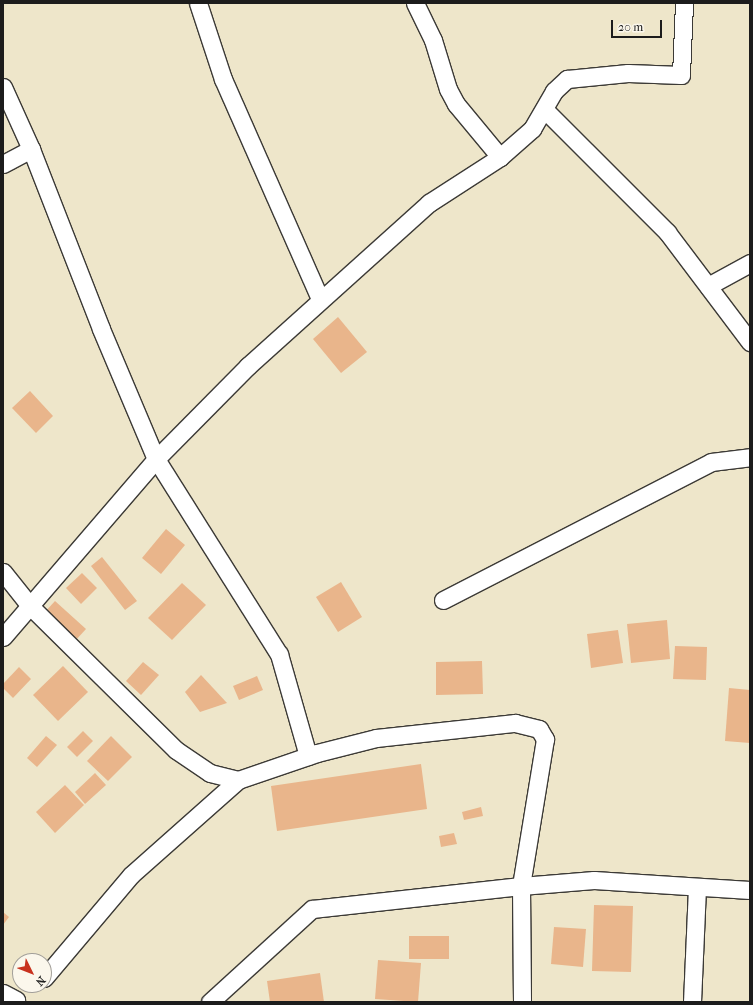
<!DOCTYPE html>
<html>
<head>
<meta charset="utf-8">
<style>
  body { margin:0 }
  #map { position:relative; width:753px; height:1005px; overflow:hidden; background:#eee6ca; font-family:"IM FELL French Canon",serif }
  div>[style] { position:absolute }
  .building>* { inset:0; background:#e9b58b }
  .roads { filter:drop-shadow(1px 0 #3c3a36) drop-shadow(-1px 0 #3c3a36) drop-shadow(0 1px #3c3a36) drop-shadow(0 -1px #3c3a36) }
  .minor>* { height:17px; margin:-8.5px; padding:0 8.5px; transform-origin:8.5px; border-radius:8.5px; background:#fff }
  span { translate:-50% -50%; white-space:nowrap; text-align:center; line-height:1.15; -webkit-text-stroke:3px #fbf7ec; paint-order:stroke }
  .frame { position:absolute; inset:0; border:4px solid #1c1c1c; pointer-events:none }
  .north { position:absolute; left:12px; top:953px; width:40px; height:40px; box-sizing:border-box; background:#fbf7ec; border:1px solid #a29f99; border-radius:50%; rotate:133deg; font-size:11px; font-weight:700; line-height:16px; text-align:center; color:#1c1c1c }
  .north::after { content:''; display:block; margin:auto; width:14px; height:18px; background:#c8321e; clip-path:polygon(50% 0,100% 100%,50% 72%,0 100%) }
  .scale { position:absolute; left:611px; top:20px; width:51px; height:18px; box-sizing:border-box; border:2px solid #1c1c1c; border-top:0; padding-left:5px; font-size:12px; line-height:14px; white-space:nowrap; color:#1c1c1c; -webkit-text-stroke:3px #fbf7ec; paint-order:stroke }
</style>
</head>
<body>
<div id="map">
  <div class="building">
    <div style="clip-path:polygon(338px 317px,367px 352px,341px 373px,313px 339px)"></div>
    <div style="clip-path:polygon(30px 391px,53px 416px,36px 433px,12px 408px)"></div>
    <div style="clip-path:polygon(166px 529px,185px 545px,161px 574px,142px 558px)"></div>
    <div style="clip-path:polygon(102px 557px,137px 601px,125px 610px,91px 566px)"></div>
    <div style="clip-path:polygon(82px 573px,97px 588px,81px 604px,66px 588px)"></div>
    <div style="clip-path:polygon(341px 582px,362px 617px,338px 632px,316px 597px)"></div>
    <div style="clip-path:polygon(182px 583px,206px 605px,172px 640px,148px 618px)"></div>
    <div style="clip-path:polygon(55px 601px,86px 629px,75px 641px,44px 613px)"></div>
    <div style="clip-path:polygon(667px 620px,670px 659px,631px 663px,627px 624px)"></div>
    <div style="clip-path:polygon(618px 630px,623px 663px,591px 668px,587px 634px)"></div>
    <div style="clip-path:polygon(675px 646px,707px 647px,706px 680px,673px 679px)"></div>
    <div style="clip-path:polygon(482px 661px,483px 694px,436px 695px,436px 662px)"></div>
    <div style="clip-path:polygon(143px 662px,159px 675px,141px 695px,126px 681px)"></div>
    <div style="clip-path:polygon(63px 666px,88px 692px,58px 721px,33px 695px)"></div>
    <div style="clip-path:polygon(19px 667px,31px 679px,13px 698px,3px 688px,3px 684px)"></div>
    <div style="clip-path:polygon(201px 675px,227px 703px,200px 712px,185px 692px)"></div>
    <div style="clip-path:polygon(257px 676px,263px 690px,239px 700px,233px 686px)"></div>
    <div style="clip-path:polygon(729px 688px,750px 690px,750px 743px,725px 741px)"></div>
    <div style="clip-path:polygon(83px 731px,93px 741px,77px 757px,67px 747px)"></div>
    <div style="clip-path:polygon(46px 736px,57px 745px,37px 767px,27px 758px)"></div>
    <div style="clip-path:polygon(111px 736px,132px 757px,108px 781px,87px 761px)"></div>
    <div style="clip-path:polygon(421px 764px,427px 809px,277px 831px,271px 786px)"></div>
    <div style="clip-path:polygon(95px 773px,106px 785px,85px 804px,75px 792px)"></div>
    <div style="clip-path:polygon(65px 785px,84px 805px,55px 833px,36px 812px)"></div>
    <div style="clip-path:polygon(481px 807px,483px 816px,464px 820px,462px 812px)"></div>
    <div style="clip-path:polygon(454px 833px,457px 844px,441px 847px,439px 836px)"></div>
    <div style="clip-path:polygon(594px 905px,633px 906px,631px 972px,592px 971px)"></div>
    <div style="clip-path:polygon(3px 912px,9px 917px,3px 925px)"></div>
    <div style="clip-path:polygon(554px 927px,586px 929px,583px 967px,551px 964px)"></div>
    <div style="clip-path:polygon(409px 936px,449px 936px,449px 959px,409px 959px)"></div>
    <div style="clip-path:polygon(378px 960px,421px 963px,418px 1002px,375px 999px)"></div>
    <div style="clip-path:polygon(320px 973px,324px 1002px,270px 1002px,267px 981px)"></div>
  </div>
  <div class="roads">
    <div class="minor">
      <div style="left:198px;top:3px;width:80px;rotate:71.8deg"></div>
      <div style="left:223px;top:79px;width:240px;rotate:66.2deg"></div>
      <div style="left:415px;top:3px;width:41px;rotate:64.1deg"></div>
      <div style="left:433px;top:40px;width:51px;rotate:73deg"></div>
      <div style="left:448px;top:89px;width:17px;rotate:62deg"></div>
      <div style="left:456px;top:104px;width:69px;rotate:50.3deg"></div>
      <div style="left:3px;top:87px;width:68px;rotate:65.7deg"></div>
      <div style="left:31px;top:149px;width:193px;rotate:68.7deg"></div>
      <div style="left:101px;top:329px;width:141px;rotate:67.1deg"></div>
      <div style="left:156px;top:459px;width:231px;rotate:57.8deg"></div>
      <div style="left:279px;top:654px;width:106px;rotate:74.1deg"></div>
      <div style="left:545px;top:110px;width:173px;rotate:45deg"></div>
      <div style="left:667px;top:232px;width:138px;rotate:53deg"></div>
      <div style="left:3px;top:164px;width:32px;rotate:-28deg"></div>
      <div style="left:708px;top:286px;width:48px;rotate:-28.7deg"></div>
      <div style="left:3px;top:572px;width:43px;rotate:51.5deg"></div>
      <div style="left:30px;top:606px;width:205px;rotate:44.6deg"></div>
      <div style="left:176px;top:750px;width:41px;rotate:34.1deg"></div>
      <div style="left:210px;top:773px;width:29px;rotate:14deg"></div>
      <div style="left:443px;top:600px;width:301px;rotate:-27.2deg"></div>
      <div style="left:711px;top:462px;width:39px;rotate:-7deg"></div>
      <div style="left:3px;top:637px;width:235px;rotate:-49.3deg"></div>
      <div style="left:156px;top:459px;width:131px;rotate:-45.3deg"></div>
      <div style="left:248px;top:366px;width:244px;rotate:-42deg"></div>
      <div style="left:429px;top:203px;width:85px;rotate:-32.9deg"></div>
      <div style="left:500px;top:157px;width:43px;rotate:-41.2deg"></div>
      <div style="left:532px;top:129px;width:44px;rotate:-59.9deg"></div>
      <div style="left:554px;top:91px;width:18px;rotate:-43deg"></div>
      <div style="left:567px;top:79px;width:61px;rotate:-5.6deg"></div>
      <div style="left:628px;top:73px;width:53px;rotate:2.2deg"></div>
      <div style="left:681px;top:75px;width:72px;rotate:-87.6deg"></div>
      <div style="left:44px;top:978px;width:135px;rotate:-49.8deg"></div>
      <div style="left:131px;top:875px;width:143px;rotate:-41.6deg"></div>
      <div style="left:238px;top:780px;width:83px;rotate:-18.9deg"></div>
      <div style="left:317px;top:753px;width:61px;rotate:-14.3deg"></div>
      <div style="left:376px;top:738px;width:140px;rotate:-6.2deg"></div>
      <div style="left:515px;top:723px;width:25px;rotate:14deg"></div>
      <div style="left:539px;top:729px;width:12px;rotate:59deg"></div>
      <div style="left:545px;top:739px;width:149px;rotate:99.3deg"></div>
      <div style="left:521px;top:886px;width:116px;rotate:89.5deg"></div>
      <div style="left:3px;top:993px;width:15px;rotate:28deg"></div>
      <div style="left:210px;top:1002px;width:138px;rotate:-42.4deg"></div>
      <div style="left:312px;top:909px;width:210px;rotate:-6.3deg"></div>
      <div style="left:521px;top:886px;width:73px;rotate:-4.7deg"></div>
      <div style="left:594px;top:880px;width:156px;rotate:3.7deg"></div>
      <div style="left:692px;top:1002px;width:114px;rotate:-87.5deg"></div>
    </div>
  </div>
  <div class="frame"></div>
  <div class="north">N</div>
  <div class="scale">20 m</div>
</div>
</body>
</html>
